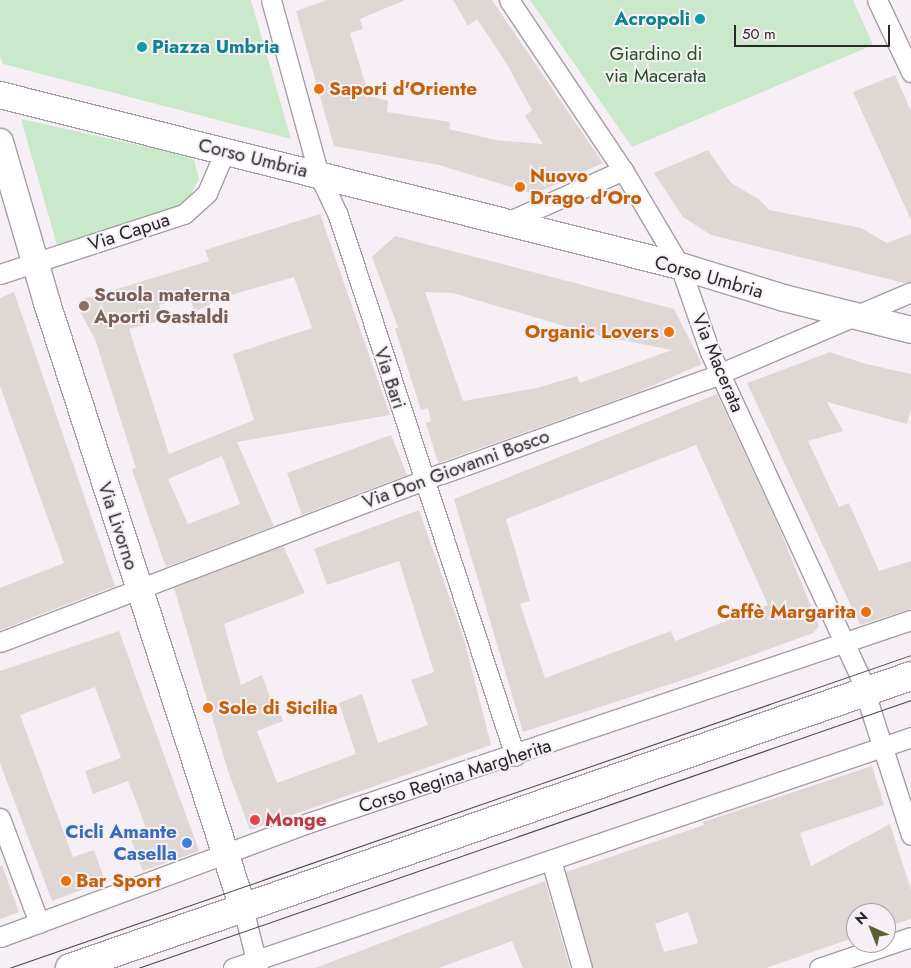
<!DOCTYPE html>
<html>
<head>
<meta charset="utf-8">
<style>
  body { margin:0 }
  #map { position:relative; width:911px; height:968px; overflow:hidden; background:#f6f0f6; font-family:Jost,sans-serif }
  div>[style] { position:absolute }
  .green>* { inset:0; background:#cae8ca }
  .building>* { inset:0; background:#dfd7d3 }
  .roads { filter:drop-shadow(1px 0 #a49ea4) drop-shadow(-1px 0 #a49ea4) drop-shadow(0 1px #a49ea4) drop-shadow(0 -1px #a49ea4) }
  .street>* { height:19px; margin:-9.5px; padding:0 9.5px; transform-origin:9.5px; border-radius:9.5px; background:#fff }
  .secondary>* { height:26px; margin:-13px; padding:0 13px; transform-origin:13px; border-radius:13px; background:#fff }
  .primary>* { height:28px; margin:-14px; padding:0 14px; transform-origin:14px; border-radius:14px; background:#fff }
  .tram>* { height:1px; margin:-0.5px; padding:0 0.5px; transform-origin:0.5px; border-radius:0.5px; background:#464446 }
  .dots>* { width:14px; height:14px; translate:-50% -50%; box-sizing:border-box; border:2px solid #f6f0f6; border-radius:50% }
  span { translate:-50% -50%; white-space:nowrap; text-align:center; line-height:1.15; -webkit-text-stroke:4px #f6f0f6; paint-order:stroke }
  .culture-label { font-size:19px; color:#0d838f; font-weight:700 }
  .right { translate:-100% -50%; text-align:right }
  .left { translate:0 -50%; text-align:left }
  .park-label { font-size:19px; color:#1e5422 }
  .food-label { font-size:19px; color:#c56008; font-weight:700 }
  .street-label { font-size:19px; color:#292729 }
  .education-label { font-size:19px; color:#785e54; font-weight:700 }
  .health-label { font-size:19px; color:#be3a42; font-weight:700 }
  .shop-label { font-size:19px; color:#366cbe; font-weight:700 }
  .north { position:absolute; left:846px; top:903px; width:50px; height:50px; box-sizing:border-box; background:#f6f0f6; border:1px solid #a4a0a4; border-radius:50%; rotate:316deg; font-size:14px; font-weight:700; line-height:20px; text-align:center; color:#292729 }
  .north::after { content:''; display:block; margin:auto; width:18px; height:22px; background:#59602e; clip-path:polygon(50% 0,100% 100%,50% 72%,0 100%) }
  .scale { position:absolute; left:734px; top:25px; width:156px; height:22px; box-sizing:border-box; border:2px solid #292729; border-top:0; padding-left:6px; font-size:15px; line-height:18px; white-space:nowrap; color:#292729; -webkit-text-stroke:4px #f6f0f6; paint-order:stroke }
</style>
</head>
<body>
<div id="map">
  <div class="green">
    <div style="clip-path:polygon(0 0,251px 0,291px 139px,3px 64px,0 56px)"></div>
    <div style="clip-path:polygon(530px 0,853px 0,873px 45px,632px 147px)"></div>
    <div style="clip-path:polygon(21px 119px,183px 155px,194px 160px,199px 179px,185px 205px,57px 245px)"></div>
  </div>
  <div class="building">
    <div style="clip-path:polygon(327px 0,405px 0,360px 19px,363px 29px,350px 33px,369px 96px,388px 101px,387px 112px,450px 122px,449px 129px,495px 140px,543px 144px,525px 116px,532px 110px,505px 61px,477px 19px,468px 26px,453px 0,492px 0,603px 163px,534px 194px,439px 165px,334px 146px,296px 11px)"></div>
    <div style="clip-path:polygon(895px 75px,911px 111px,911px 220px,853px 92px)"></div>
    <div style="clip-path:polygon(708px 150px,731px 183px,760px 200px,769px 210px,861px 228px,887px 243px,911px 234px,911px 281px,904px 283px,711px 235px,683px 217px,654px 173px)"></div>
    <div style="clip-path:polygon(evenodd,320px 214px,390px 415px,237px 442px,274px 526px,166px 567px,132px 470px,136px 468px,95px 339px,77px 306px,84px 299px,209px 261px,205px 250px,320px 214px,294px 277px,312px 328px,233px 354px,254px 420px,169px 454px,129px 329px,163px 320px,159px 305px,189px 297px,195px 312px,224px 297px,294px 277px,320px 214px,222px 456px,240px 504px,188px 524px,168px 479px,222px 456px)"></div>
    <div style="clip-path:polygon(evenodd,395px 236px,674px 309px,702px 364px,638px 392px,438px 463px,426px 423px,431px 421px,428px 408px,421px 410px,395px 329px,398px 327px,372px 257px,395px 236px,425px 292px,453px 293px,591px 334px,672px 350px,580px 383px,577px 376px,537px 388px,463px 401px,425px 292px)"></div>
    <div style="clip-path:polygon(14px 292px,115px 586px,0 630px,0 588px,64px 563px,0 386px,0 298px)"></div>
    <div style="clip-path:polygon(830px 352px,866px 364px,911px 374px,911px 408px,907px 424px,827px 402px,843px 431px,808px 441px,839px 507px,849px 503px,879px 571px,911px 561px,911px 609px,860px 625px,747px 383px)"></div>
    <div style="clip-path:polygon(evenodd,717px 394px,777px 523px,819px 626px,813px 633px,692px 677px,523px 732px,454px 499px,717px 394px,696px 445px,768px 605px,675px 641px,671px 631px,545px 678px,520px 604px,530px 601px,506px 519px,696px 445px)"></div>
    <div style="clip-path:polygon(391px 435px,407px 475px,302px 515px,287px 473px)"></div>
    <div style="clip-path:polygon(419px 510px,464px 639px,491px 745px,250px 830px,228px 771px,174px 588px,283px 546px,305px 593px,224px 624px,241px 685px,262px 675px,271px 700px,275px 698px,283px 721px,257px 731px,277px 783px,356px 754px,339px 703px,362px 694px,378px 743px,428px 725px,411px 680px,434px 672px,399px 561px,327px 585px,314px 549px)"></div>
    <div style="clip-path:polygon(119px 631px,199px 851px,143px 871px,131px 840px,148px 833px,128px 781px,93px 794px,85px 771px,121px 758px,95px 687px,20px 715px,73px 857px,94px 850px,105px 881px,52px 901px,0 763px,0 671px)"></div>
    <div style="clip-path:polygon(evenodd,872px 766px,884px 805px,800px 833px,811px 866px,890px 824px,911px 890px,911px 919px,886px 927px,886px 913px,856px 913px,856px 937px,766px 968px,593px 968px,566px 872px,704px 825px,703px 822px,872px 766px,688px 912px,698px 943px,664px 952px,655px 924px,688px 912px)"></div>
    <div style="clip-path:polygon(2px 865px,19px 912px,0 919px,0 866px)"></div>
    <div style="clip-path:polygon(545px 881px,570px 968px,523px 968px,512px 941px,439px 968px,315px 968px)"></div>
  </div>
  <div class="roads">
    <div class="street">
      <div style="left:271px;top:0;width:181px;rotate:74.7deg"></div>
      <div style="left:319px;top:175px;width:44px;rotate:64.6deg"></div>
      <div style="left:338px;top:215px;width:569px;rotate:71.88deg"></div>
      <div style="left:509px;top:0;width:205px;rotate:56.2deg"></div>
      <div style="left:623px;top:170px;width:112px;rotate:59.3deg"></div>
      <div style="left:680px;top:266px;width:91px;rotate:70.8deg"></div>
      <div style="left:710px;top:352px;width:355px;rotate:65.2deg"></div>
      <div style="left:859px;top:674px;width:169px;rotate:72.1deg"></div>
      <div style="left:877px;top:0;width:80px;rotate:64.7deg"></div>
      <div style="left:507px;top:222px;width:127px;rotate:-24.1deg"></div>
      <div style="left:0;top:274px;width:194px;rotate:-18.1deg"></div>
      <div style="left:184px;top:214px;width:31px;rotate:-42deg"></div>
      <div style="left:207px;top:193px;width:46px;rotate:-66.8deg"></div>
      <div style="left:0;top:642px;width:472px;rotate:-20.9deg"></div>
      <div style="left:441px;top:474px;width:282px;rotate:-19.7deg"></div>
      <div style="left:707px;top:379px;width:222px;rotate:-23.1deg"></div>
      <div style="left:0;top:818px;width:112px;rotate:69.6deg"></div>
      <div style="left:551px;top:860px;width:112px;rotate:74deg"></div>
      <div style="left:243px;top:908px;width:62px;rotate:76deg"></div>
      <div style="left:0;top:937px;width:328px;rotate:-20.3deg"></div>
      <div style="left:308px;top:823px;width:636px;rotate:-18.61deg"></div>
      <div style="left:233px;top:968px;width:716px;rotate:-18.81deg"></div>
      <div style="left:819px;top:968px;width:97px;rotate:-18.6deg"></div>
    </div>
    <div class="secondary">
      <div style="left:0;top:95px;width:701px;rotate:14.12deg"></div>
      <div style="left:680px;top:266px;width:109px;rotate:17.1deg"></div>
      <div style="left:784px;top:298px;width:131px;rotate:14.1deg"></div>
      <div style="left:0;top:142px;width:168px;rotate:73.7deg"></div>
      <div style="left:47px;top:303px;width:636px;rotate:72.05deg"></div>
    </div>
    <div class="primary">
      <div style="left:70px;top:968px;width:890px;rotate:-19.15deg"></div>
    </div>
  </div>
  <div class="tram">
    <div style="left:9px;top:968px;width:955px;rotate:-19.14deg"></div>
    <div style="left:138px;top:968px;width:818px;rotate:-19.12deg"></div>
  </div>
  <div class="dots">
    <div style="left:700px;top:19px;background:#0f9aa8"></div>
    <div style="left:142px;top:47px;background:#0f9aa8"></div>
    <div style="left:319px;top:89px;background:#e8710a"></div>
    <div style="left:520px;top:187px;background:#e8710a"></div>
    <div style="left:84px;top:306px;background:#8d6e63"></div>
    <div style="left:669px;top:332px;background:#e8710a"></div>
    <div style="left:866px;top:612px;background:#e8710a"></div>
    <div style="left:208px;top:708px;background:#e8710a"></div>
    <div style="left:255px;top:820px;background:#e0444e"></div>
    <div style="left:187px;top:843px;background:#3f7fe0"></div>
    <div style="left:66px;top:881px;background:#e8710a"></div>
  </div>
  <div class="culture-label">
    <span class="right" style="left:690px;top:19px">Acropoli</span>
    <span class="left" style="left:152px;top:47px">Piazza Umbria</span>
  </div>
  <div class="park-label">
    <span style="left:656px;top:65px">Giardino di<br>via Macerata</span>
  </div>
  <div class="food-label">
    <span class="left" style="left:329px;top:89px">Sapori d'Oriente</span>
    <span class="left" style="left:530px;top:187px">Nuovo<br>Drago d'Oro</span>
    <span class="right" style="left:659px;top:332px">Organic Lovers</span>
    <span class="right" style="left:856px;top:612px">Caffè Margarita</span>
    <span class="left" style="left:218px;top:708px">Sole di Sicilia</span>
    <span class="left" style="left:76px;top:881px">Bar Sport</span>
  </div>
  <div class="street-label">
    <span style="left:253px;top:158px;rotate:14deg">Corso Umbria</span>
    <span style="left:129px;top:232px;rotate:-18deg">Via Capua</span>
    <span style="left:709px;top:277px;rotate:16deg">Corso Umbria</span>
    <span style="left:718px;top:363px;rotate:67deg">Via Macerata</span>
    <span style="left:390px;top:378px;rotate:72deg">Via Bari</span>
    <span style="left:456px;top:469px;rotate:-20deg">Via Don Giovanni Bosco</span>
    <span style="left:118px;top:526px;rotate:72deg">Via Livorno</span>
    <span style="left:455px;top:776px;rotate:-18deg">Corso Regina Margherita</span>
  </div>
  <div class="education-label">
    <span class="left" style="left:94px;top:306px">Scuola materna<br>Aporti Gastaldi</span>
  </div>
  <div class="health-label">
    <span class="left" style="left:265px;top:820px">Monge</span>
  </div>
  <div class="shop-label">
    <span class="right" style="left:177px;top:843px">Cicli Amante<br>Casella</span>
  </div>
  <div class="north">N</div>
  <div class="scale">50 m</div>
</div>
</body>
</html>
